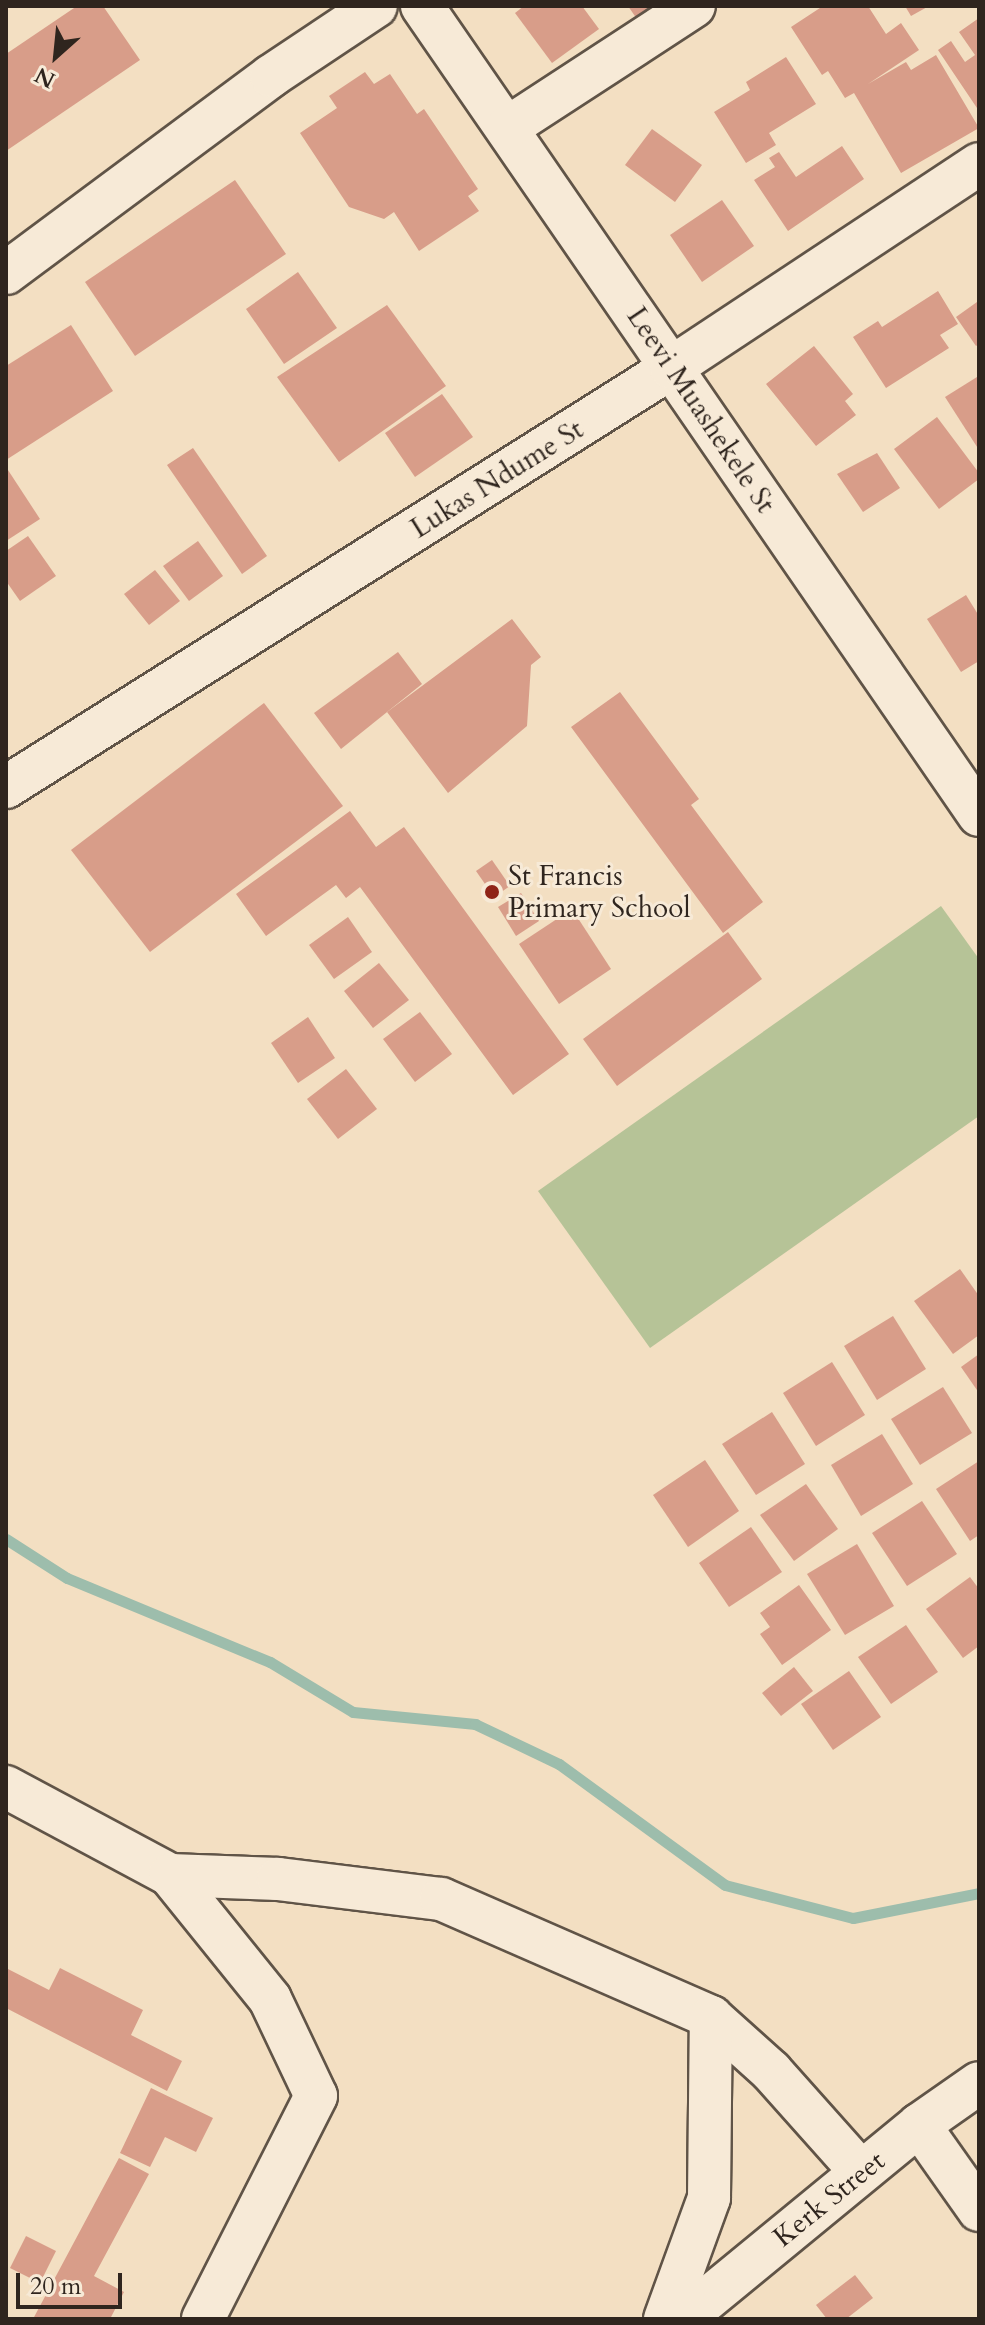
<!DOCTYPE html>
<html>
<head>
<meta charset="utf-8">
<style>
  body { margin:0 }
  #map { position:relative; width:985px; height:2325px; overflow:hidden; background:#f3dfc2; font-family:Cardo,serif }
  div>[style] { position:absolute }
  .green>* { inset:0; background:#b6c397 }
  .stream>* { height:11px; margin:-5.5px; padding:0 5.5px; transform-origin:5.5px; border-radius:5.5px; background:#9dbdac }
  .building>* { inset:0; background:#d89d89 }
  .roads { filter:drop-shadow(2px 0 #605447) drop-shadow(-2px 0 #605447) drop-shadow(0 2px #605447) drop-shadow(0 -2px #605447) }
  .minor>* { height:42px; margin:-21px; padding:0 21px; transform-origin:21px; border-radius:21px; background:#f7ead7 }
  .dots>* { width:22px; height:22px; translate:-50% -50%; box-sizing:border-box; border:4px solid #f7ead7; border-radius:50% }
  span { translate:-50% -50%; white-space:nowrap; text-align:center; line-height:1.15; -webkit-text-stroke:6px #f7ead7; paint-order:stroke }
  .street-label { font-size:28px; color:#2f251e }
  .poi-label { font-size:28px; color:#2f251e }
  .left { translate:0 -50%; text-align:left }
  .frame { position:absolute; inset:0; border:8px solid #2f251e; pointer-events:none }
  .north { position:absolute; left:16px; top:16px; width:80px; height:80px; -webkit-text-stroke:6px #f7ead7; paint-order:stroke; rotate:207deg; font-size:22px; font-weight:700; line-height:32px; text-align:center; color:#2f251e }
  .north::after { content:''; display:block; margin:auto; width:28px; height:36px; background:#2f251e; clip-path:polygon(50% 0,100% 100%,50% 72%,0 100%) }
  .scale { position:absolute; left:16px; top:2273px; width:106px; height:36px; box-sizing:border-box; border:4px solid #2f251e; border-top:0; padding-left:10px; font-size:24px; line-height:28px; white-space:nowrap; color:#2f251e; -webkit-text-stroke:6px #f7ead7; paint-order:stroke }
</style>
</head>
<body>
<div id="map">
  <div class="green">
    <div style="clip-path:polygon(941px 906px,979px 959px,979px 1116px,650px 1348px,538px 1191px)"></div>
  </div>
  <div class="stream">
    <div style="left:6px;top:1539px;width:72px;rotate:32.6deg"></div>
    <div style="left:67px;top:1578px;width:220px;rotate:22.5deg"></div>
    <div style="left:270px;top:1662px;width:97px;rotate:31.1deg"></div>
    <div style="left:353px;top:1712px;width:123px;rotate:5.6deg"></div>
    <div style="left:475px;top:1724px;width:93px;rotate:25.5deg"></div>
    <div style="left:559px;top:1764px;width:205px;rotate:36.1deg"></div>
    <div style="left:725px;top:1885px;width:132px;rotate:14.5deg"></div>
    <div style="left:853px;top:1918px;width:128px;rotate:-11.2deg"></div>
  </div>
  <div class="building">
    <div style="clip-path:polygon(77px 6px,103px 6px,140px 60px,6px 151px,6px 54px)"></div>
    <div style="clip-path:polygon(524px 6px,582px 6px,599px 29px,552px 63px,515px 13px)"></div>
    <div style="clip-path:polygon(628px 6px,663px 6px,639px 22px)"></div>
    <div style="clip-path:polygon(823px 6px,868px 6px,886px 34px,901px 23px,919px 50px,868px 84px,906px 62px,911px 70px,936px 55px,979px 128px,901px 173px,854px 93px,845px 98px,828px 71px,822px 75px,791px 27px)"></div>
    <div style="clip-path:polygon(905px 6px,929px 6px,911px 16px)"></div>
    <div style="clip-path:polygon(979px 18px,979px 111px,938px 50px,951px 41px,965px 62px,975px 55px,959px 32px)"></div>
    <div style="clip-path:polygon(786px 57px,816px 104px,769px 133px,776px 145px,746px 163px,714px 112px,750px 90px,746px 82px)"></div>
    <div style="clip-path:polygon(365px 72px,374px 84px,390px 74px,417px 114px,424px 109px,478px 189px,468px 196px,479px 211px,419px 251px,394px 212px,384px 219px,349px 207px,300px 133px,337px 108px,329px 96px)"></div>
    <div style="clip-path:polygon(652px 129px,702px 165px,675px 202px,625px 165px)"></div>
    <div style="clip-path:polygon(842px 146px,864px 179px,788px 231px,754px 180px,775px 167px,769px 158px,779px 152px,796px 177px)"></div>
    <div style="clip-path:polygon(235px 180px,286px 254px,135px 356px,85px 282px)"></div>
    <div style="clip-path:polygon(722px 200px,754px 246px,702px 282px,670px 235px)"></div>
    <div style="clip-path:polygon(298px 272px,337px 328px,284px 364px,246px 309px)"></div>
    <div style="clip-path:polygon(938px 291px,958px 324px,940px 335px,949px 348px,886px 388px,853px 337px,878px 321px,882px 327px)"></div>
    <div style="clip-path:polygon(977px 302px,979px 344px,976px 346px,956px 317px)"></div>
    <div style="clip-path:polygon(387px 305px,446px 386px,339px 462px,277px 377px)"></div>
    <div style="clip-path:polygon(71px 325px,113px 391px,6px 460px,6px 366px)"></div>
    <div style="clip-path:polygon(814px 346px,853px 394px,845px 401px,856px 415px,816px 446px,766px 384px)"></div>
    <div style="clip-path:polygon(977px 377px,979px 380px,979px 450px,945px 397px)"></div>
    <div style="clip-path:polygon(442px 394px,473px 437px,415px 477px,385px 433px)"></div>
    <div style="clip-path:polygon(937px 417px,979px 473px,979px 479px,939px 509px,894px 449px)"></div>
    <div style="clip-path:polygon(193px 448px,267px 556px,242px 574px,167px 465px)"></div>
    <div style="clip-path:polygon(877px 453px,900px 488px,863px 512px,837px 474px)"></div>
    <div style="clip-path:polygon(6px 467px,40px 519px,6px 541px)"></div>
    <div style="clip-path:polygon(28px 536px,56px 576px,20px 601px,6px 581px,6px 551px)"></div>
    <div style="clip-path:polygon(198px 541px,223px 576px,189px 601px,163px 566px)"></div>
    <div style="clip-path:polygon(155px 570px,180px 601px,149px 625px,124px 594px)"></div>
    <div style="clip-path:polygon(966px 595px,979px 616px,979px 661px,961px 672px,927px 619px)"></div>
    <div style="clip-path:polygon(512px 619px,541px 657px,531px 665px,527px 726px,448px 793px,387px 712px)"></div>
    <div style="clip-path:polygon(398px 652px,422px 684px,341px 749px,314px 713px)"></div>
    <div style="clip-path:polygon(620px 692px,699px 799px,691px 805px,763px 902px,723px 933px,571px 727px)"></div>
    <div style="clip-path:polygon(264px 703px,343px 806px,150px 952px,71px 850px)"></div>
    <div style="clip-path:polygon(350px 811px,376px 847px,404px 827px,569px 1054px,513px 1095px,360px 887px,346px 898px,336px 885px,266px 936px,236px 894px)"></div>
    <div style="clip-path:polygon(492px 860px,510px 886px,494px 897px,476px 871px)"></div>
    <div style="clip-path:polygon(521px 893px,539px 921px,516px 936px,498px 907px)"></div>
    <div style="clip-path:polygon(572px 909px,611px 969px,559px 1004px,519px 944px)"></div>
    <div style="clip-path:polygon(348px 917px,372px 952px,334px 979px,309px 945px)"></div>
    <div style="clip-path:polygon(728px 932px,762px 979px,617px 1086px,583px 1039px)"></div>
    <div style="clip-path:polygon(379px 963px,409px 1000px,373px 1028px,344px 991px)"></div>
    <div style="clip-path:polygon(420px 1012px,452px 1054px,415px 1082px,383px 1039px)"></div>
    <div style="clip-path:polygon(308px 1017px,335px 1058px,298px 1083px,271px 1043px)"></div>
    <div style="clip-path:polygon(346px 1069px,377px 1109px,338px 1139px,307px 1099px)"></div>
    <div style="clip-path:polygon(960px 1269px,979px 1296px,979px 1335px,953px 1354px,914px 1301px)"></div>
    <div style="clip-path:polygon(893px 1316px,926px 1369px,877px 1400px,844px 1346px)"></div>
    <div style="clip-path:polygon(979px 1354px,979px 1393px,961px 1367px)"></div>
    <div style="clip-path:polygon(832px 1362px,865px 1415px,816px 1446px,783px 1393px)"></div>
    <div style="clip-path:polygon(943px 1387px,972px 1433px,920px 1465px,891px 1419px)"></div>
    <div style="clip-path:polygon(772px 1412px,805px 1464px,756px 1495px,722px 1444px)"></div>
    <div style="clip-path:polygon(882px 1434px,913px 1484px,861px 1516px,831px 1465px)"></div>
    <div style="clip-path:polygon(705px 1460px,739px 1511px,688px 1547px,653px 1495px)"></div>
    <div style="clip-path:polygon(979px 1461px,979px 1535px,970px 1541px,936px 1489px)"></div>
    <div style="clip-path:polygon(806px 1484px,838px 1529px,794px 1561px,760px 1515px)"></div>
    <div style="clip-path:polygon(922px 1501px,957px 1554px,907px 1586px,872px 1533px)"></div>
    <div style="clip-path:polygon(751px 1527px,782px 1572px,729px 1607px,699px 1563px)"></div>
    <div style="clip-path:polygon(857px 1544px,894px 1606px,845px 1635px,807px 1574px)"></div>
    <div style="clip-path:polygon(970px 1577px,979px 1589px,979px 1646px,963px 1658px,926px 1609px)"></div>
    <div style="clip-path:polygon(799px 1585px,831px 1630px,782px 1665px,760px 1634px,770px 1627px,760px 1613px)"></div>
    <div style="clip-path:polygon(906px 1625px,938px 1672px,891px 1704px,858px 1657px)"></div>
    <div style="clip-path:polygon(794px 1667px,813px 1691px,781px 1716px,762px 1693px)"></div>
    <div style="clip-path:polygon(849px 1671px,881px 1717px,833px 1750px,801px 1704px)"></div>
    <div style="clip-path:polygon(6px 1968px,49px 1990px,60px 1968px,143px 2010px,131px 2035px,182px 2061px,167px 2091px,6px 2008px)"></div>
    <div style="clip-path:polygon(151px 2088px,213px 2118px,196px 2152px,165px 2137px,150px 2167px,120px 2153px)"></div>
    <div style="clip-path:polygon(119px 2158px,149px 2174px,94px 2276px,124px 2292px,110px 2319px,33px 2319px)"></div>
    <div style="clip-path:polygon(26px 2236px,56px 2251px,40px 2283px,10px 2268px)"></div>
    <div style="clip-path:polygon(855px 2275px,873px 2298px,846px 2319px,827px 2319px,816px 2305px)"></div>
  </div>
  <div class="roads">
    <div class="minor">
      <div style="left:422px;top:6px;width:982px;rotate:55.45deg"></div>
      <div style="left:507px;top:128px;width:223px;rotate:-33.1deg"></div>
      <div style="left:6px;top:273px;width:330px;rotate:-36.6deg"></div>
      <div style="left:271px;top:76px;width:126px;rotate:-33.7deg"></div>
      <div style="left:6px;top:787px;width:786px;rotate:-32.21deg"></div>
      <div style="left:671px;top:368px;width:369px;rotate:-33.5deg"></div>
      <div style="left:6px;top:1787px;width:186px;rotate:28.2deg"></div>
      <div style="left:170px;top:1875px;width:159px;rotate:51.1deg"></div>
      <div style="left:270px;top:1999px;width:107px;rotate:64.6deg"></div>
      <div style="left:316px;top:2096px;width:250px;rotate:116.9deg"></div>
      <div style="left:170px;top:1875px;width:108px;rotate:2.1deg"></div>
      <div style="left:278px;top:1879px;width:164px;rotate:7deg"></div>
      <div style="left:441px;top:1899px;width:295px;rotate:23.6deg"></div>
      <div style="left:711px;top:2017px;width:81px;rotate:42deg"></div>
      <div style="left:771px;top:2071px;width:135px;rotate:48.3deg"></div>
      <div style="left:919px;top:2125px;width:104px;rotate:54.8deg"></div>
      <div style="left:665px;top:2319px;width:129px;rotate:-70deg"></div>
      <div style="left:709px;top:2198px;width:181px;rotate:-89.4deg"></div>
      <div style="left:683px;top:2319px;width:306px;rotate:-39.4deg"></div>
      <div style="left:919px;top:2125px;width:73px;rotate:-35deg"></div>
    </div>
  </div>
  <div class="dots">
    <div style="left:492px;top:892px;background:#8f2418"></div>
  </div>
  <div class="street-label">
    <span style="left:701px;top:410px;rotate:56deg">Leevi Muashekele St</span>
    <span style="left:497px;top:479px;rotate:-32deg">Lukas Ndume St</span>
    <span style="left:829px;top:2199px;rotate:-39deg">Kerk Street</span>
  </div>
  <div class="poi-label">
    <span class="left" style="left:508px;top:892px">St Francis<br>Primary School</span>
  </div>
  <div class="frame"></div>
  <div class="north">N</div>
  <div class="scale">20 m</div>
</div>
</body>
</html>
